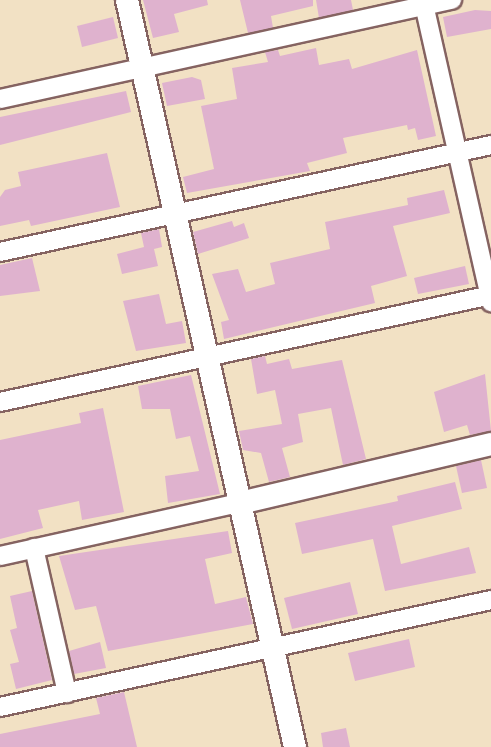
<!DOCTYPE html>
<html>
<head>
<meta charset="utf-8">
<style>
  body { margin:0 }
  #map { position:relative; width:491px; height:747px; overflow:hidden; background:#f2e1c4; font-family:"Libre Bodoni",serif }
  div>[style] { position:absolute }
  .building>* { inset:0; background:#dfb2ce }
  .roads { filter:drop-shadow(2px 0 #856361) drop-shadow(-2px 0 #856361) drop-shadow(0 2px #856361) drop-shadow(0 -2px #856361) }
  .minor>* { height:18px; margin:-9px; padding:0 9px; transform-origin:9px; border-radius:9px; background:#fff }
  .tertiary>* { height:22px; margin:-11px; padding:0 11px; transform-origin:11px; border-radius:11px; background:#fff }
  span { translate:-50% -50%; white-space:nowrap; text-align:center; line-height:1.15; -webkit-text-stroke:5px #f7f3e8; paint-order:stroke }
</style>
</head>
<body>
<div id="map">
  <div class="building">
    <div style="clip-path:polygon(143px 0,207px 0,208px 5px,174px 14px,179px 32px,153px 38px)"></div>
    <div style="clip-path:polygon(240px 0,313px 0,313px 6px,271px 16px,273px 28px,248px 33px)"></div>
    <div style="clip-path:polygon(316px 0,351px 0,353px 10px,319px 18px)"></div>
    <div style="clip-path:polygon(475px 10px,491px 11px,491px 29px,447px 37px,443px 17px)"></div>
    <div style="clip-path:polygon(113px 17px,118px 38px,82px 47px,77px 26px)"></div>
    <div style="clip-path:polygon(316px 48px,319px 65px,349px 59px,352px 69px,417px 50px,436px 136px,418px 140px,415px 128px,408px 130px,407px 125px,343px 138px,347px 153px,307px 163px,310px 171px,187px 193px,183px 177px,214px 169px,201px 106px,237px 99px,232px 68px,268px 62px,265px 52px,278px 50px,280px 56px)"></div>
    <div style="clip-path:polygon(192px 77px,201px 80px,205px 99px,167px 106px,162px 83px)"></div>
    <div style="clip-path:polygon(126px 91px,131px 112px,0 145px,0 117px)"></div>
    <div style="clip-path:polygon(107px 153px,120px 207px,31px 226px,29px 220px,0 226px,0 197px,5px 190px,21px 186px,18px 172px)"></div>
    <div style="clip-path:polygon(444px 190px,450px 213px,393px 226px,407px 276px,371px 286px,375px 303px,224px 339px,221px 322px,229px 320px,212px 274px,238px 269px,246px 292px,275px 284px,270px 263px,330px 249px,325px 222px,408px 205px,407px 198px)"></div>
    <div style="clip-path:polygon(232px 221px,234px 227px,244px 223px,249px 238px,198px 254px,193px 232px)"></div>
    <div style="clip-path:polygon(159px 229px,162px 247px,154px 249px,158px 266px,122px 274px,117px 254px,144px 247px,141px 233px)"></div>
    <div style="clip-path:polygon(32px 258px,40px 291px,0 296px,0 265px)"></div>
    <div style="clip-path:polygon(465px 266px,469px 284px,418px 294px,414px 278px)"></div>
    <div style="clip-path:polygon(159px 294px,166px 324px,182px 321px,186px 343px,136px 351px,123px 301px)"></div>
    <div style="clip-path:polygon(265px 356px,267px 364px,289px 359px,292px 369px,342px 360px,366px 459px,343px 465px,331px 408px,298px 414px,303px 442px,282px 448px,290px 477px,269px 482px,261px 453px,243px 450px,239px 431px,282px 424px,275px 390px,257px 394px,251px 359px)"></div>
    <div style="clip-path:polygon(485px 374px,491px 431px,470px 435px,467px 425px,444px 432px,434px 392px)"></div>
    <div style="clip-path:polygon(191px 375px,220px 494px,168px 503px,165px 476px,199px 471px,190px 436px,176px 439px,170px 409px,142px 409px,138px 386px)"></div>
    <div style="clip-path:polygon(103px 408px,124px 512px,82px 520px,79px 501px,38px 510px,43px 528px,0 539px,0 440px,81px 423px,79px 413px)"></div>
    <div style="clip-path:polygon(481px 460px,487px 488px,462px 493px,456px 466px)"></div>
    <div style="clip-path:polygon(455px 482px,462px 509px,392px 526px,401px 564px,469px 547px,476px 573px,385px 591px,373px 539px,302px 554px,295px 523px,398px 501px,397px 496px)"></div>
    <div style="clip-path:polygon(228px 531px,232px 553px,205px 559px,215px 604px,246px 597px,253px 624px,108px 651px,96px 606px,75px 610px,59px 556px)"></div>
    <div style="clip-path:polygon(350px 582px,358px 614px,292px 629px,284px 598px)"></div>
    <div style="clip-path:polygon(32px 591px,52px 680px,16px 689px,10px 664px,19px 662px,10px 630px,17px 628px,10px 596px)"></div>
    <div style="clip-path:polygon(409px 639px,415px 667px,355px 681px,348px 653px)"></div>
    <div style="clip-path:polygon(100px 642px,106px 668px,74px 674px,69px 651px)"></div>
    <div style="clip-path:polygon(124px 692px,137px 747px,0 747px,0 734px,100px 714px,96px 698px)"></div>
    <div style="clip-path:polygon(346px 728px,350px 747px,323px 747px,321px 733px)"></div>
  </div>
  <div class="roads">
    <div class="minor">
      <div style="left:423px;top:0;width:310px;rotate:77.3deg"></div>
      <div style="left:0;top:99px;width:463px;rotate:-12.4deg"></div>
      <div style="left:0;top:252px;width:503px;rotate:-12.29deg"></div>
      <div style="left:0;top:402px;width:503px;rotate:-12.29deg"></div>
      <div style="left:34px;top:548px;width:149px;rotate:77.2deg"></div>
      <div style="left:0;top:556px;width:246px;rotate:-12.5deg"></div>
      <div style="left:0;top:707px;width:503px;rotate:-12.29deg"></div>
    </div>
    <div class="tertiary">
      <div style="left:127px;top:0;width:766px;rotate:77.33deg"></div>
      <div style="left:240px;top:503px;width:258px;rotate:-13.2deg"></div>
    </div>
  </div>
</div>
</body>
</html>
